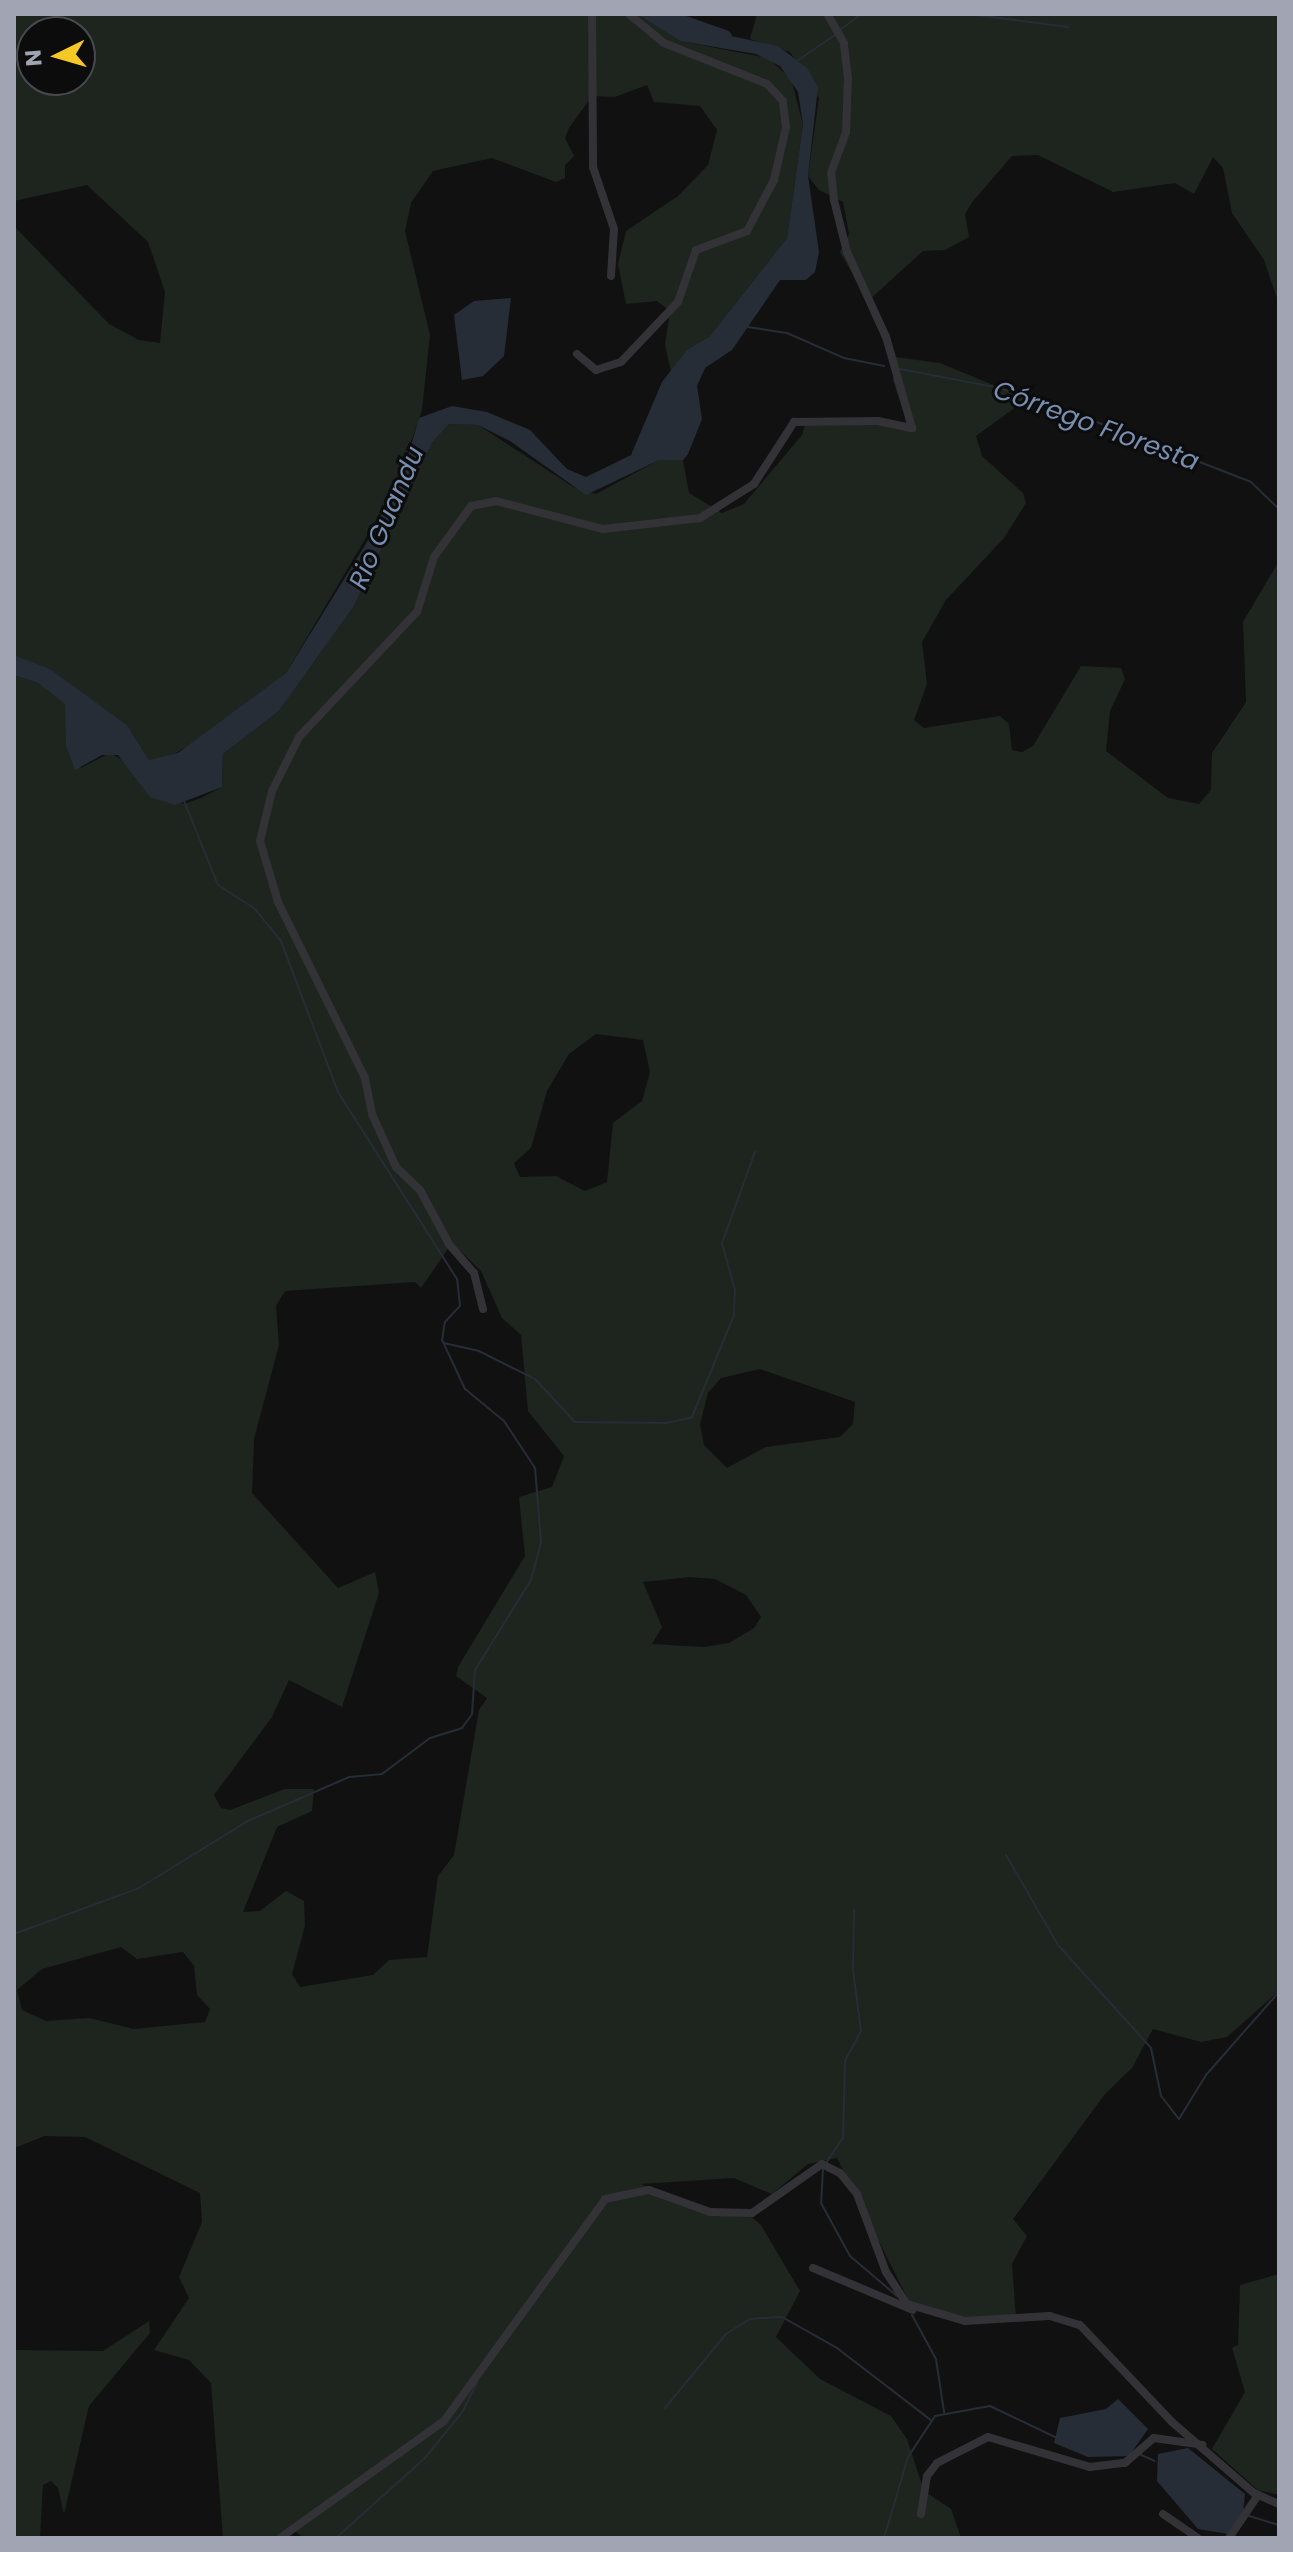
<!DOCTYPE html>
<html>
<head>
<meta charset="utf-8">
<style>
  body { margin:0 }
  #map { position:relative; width:1293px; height:2552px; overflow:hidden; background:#111112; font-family:Poppins,sans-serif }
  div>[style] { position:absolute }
  .green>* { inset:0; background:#1d251e }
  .water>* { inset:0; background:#272d36 }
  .stream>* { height:2px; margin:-1px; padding:0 1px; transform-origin:1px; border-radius:1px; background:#272d36 }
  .river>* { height:14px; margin:-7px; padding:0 7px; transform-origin:7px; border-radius:7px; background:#272d36 }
  .minor>* { height:8px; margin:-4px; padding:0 4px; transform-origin:4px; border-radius:4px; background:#323237 }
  span { translate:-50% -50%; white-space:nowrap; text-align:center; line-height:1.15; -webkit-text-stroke:6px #0c0c0d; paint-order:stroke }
  .water-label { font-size:26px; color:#778eb0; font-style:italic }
  .frame { position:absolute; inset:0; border:16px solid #a1a5b3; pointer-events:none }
  .north { position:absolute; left:16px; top:16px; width:80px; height:80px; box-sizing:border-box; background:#0c0c0d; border:2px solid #48494f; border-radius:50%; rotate:265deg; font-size:22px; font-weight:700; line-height:32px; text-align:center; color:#a1a5b3 }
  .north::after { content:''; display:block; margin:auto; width:28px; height:36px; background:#f6c825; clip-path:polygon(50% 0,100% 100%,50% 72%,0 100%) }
</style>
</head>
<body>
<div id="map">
  <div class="green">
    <div style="clip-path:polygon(evenodd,14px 14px,637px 14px,680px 41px,768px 58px,791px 79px,803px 124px,787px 238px,709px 337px,671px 372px,665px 345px,670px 311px,657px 301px,626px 304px,618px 264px,626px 231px,678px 196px,708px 165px,717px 130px,700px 106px,654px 102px,647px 85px,615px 97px,592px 96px,569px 128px,565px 138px,574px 156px,565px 165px,565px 178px,556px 182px,492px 158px,433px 171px,411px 203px,405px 231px,430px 335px,422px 410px,394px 490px,286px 673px,195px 742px,162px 761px,149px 760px,127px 725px,49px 669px,14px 655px,14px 226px,109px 324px,139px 340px,160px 343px,165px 292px,148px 242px,87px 185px,14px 201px,14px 14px,32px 32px,80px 32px,80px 80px,32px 80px,32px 32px)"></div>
    <div style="clip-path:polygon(757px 14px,1279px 14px,1279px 304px,1264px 260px,1232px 213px,1223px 168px,1213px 157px,1194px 194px,1175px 183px,1113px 192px,1038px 155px,1012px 156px,973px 201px,965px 214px,969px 237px,945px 250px,923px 251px,868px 301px,840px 252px,849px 234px,843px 202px,819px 190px,808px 176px,819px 98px,790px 52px,750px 39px)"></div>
    <div style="clip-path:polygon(evenodd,894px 357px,940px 363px,1027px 399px,976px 436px,982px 456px,1023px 493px,1026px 503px,1004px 538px,946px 600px,922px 642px,927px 684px,914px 720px,924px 728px,1000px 716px,1009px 724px,1012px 750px,1022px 752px,1033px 746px,1081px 666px,1121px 668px,1125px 679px,1110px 711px,1106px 751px,1168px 798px,1199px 804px,1211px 790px,1212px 753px,1246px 702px,1243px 622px,1279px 561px,1279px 1991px,1227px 2037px,1201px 2042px,1153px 2029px,1132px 2068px,1105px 2094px,1013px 2219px,1027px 2236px,1012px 2264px,1016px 2318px,960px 2317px,912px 2307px,837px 2158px,808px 2164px,772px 2194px,734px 2178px,641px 2184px,705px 2209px,742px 2209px,761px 2225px,800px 2291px,776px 2337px,820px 2379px,891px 2416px,907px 2439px,924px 2491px,951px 2509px,961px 2538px,304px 2538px,291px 2528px,279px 2538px,223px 2538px,211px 2383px,189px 2360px,154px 2350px,189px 2298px,179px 2277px,202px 2222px,200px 2193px,85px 2137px,45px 2136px,14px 2148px,14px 675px,38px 683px,66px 704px,81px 768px,110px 753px,128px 763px,140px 783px,184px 804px,201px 798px,222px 787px,223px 754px,279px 711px,354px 606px,432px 443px,449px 424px,478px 425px,575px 488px,596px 494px,659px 460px,683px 460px,689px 493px,722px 513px,744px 504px,802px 435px,807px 418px,908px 424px,893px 381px,894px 357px,596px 1034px,643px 1040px,650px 1072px,642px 1101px,613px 1123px,607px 1182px,585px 1191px,556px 1176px,520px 1177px,514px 1163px,531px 1148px,547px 1091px,569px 1054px,596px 1034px,894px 357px,452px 1243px,481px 1271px,502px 1318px,521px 1335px,528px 1411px,564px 1456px,552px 1487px,519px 1497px,525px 1556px,458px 1667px,456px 1676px,487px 1698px,479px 1710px,454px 1855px,438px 1876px,427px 1957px,389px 1960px,373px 1975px,300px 1987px,292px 1974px,305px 1926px,304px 1901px,286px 1891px,260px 1911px,243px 1912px,277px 1827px,312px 1811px,314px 1789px,285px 1789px,230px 1810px,221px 1808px,214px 1795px,272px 1717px,289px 1680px,342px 1707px,379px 1593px,375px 1572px,338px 1588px,252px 1493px,254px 1439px,279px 1345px,276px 1306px,285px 1291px,415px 1282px,421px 1288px,452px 1243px,894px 357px,760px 1369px,855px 1402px,853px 1424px,840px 1437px,766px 1447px,727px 1468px,704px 1445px,700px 1424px,708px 1393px,721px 1378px,760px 1369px,894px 357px,690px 1577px,715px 1579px,746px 1595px,761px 1617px,754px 1628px,729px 1643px,703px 1647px,652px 1644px,662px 1627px,643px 1582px,690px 1577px,894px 357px,121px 1947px,137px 1959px,183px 1952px,194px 1966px,197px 1995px,210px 2009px,205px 2022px,134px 2029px,89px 2018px,46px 2021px,22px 2010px,17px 1990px,42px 1969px,121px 1947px)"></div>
    <div style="clip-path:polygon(1279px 2274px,1279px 2495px,1258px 2490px,1212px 2449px,1245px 2392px,1232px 2348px,1238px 2345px,1240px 2285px)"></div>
    <div style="clip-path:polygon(149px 2321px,150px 2333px,89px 2406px,64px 2514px,58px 2488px,51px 2481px,43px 2485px,40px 2537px,14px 2538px,14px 2350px,103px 2351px)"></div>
  </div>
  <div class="water">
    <div style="clip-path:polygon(637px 14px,664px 14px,683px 26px,778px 46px,807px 68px,818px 87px,808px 176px,819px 252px,815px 272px,806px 280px,780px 280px,732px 350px,705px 368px,697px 386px,702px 419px,688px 454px,683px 460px,659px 460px,586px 495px,510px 441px,478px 425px,449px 424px,432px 443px,354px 606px,279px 711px,223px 754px,222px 787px,175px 805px,150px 797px,118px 755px,102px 755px,75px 770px,66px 746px,65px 704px,38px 683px,14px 675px,14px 655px,50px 669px,127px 725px,149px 760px,178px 753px,286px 673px,367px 542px,404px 469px,419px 418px,452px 406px,487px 412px,530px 430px,567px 469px,586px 477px,631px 455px,662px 382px,687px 350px,709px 337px,787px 238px,803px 124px,798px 92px,780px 66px,756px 54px,680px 41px)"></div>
    <div style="clip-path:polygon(511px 298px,504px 356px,483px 376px,462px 380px,454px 315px,474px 301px)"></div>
    <div style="clip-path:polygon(1118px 2399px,1148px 2429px,1129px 2456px,1088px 2457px,1054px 2443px,1060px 2418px,1106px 2409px)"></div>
    <div style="clip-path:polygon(1188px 2448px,1245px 2494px,1243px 2513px,1228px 2534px,1198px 2529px,1157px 2481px,1158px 2454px)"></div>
  </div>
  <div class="stream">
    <div style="left:968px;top:14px;width:101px;rotate:7.4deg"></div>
    <div style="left:841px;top:29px;width:26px;rotate:-36deg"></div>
    <div style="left:797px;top:61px;width:46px;rotate:-34.4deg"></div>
    <div style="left:748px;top:327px;width:39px;rotate:9deg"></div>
    <div style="left:787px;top:333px;width:62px;rotate:23.7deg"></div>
    <div style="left:844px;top:358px;width:41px;rotate:11.3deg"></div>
    <div style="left:900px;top:369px;width:102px;rotate:10.8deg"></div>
    <div style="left:1000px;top:388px;width:80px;rotate:18.9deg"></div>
    <div style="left:1076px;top:414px;width:188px;rotate:21.2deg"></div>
    <div style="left:1251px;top:482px;width:39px;rotate:44deg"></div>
    <div style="left:444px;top:1343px;width:36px;rotate:13deg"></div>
    <div style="left:479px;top:1351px;width:63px;rotate:26.6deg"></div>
    <div style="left:535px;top:1379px;width:59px;rotate:47.1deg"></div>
    <div style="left:575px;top:1422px;width:92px;rotate:0.6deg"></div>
    <div style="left:667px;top:1423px;width:26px;rotate:-13deg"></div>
    <div style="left:692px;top:1417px;width:110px;rotate:-67.6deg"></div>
    <div style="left:734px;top:1315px;width:25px;rotate:-88deg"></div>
    <div style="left:735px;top:1290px;width:49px;rotate:-105.5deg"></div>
    <div style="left:722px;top:1243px;width:97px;rotate:-70.1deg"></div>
    <div style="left:1006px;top:1855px;width:104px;rotate:60deg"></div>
    <div style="left:1058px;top:1945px;width:139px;rotate:47.9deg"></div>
    <div style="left:1151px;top:2048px;width:49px;rotate:78.2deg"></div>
    <div style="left:1161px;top:2096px;width:29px;rotate:52deg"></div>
    <div style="left:1179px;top:2119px;width:52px;rotate:-58.5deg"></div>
    <div style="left:1206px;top:2075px;width:111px;rotate:-48.7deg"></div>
    <div style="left:14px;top:1934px;width:133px;rotate:-20.2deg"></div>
    <div style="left:139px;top:1888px;width:128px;rotate:-31.6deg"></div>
    <div style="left:248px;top:1821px;width:110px;rotate:-23.5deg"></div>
    <div style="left:349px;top:1777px;width:33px;rotate:-5deg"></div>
    <div style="left:382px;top:1774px;width:60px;rotate:-36.9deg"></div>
    <div style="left:430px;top:1738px;width:34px;rotate:-17deg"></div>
    <div style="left:462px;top:1728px;width:17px;rotate:-54deg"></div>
    <div style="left:472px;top:1714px;width:44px;rotate:-86.1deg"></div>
    <div style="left:475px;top:1670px;width:106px;rotate:-58.1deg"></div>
    <div style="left:531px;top:1580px;width:39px;rotate:-75deg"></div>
    <div style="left:541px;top:1542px;width:74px;rotate:-94.6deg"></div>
    <div style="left:535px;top:1468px;width:56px;rotate:-123.4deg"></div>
    <div style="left:504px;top:1421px;width:50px;rotate:-140.6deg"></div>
    <div style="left:465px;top:1389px;width:54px;rotate:-115.1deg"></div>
    <div style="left:442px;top:1340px;width:18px;rotate:-81deg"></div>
    <div style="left:445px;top:1322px;width:22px;rotate:-47deg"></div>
    <div style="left:460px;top:1306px;width:27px;rotate:-96deg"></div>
    <div style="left:457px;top:1279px;width:222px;rotate:-122.5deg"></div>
    <div style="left:338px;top:1092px;width:161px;rotate:-110.7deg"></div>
    <div style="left:281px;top:941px;width:43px;rotate:-129.3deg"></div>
    <div style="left:254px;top:908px;width:43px;rotate:-147.4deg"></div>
    <div style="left:218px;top:885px;width:91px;rotate:-112deg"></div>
    <div style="left:826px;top:2163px;width:30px;rotate:-56deg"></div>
    <div style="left:843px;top:2138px;width:77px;rotate:-88.5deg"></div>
    <div style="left:845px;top:2061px;width:34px;rotate:-62deg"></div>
    <div style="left:861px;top:2031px;width:62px;rotate:-97.5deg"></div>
    <div style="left:853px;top:1970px;width:60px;rotate:-89deg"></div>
    <div style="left:823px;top:2168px;width:35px;rotate:93deg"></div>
    <div style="left:821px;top:2203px;width:60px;rotate:61.3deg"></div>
    <div style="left:850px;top:2256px;width:62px;rotate:40.4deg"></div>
    <div style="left:912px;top:2315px;width:50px;rotate:61.4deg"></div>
    <div style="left:936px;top:2359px;width:54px;rotate:81.4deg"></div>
    <div style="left:665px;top:2408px;width:96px;rotate:-50.5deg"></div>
    <div style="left:726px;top:2334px;width:28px;rotate:-32deg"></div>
    <div style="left:750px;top:2319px;width:32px;rotate:-4deg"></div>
    <div style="left:782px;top:2317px;width:63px;rotate:29.4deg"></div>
    <div style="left:837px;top:2348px;width:118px;rotate:37.5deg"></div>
    <div style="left:1139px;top:2454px;width:17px;rotate:24deg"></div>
    <div style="left:1246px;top:2515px;width:34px;rotate:17deg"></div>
    <div style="left:336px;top:2538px;width:120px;rotate:-42deg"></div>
    <div style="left:425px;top:2458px;width:60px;rotate:-51deg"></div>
    <div style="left:463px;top:2411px;width:32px;rotate:-64deg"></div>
    <div style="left:884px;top:2538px;width:84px;rotate:-73.5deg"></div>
    <div style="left:908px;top:2457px;width:49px;rotate:-56.6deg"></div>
    <div style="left:935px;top:2416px;width:56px;rotate:-10.3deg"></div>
    <div style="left:990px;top:2406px;width:72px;rotate:25.5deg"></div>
  </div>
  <div class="river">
    <div style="left:660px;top:14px;width:69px;rotate:19.5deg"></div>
  </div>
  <div class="minor">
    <div style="left:592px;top:14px;width:153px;rotate:89.6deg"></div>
    <div style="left:593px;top:167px;width:65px;rotate:71.3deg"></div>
    <div style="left:614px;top:229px;width:47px;rotate:93.7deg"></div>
    <div style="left:577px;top:354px;width:25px;rotate:40deg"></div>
    <div style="left:596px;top:370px;width:26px;rotate:-18deg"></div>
    <div style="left:621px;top:362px;width:83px;rotate:-46.5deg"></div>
    <div style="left:678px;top:302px;width:55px;rotate:-70.9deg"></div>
    <div style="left:696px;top:250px;width:54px;rotate:-20.4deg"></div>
    <div style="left:747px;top:231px;width:58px;rotate:-62.1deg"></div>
    <div style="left:774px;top:180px;width:54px;rotate:-77.2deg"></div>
    <div style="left:786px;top:127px;width:26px;rotate:-97deg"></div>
    <div style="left:783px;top:101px;width:23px;rotate:-133deg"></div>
    <div style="left:767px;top:84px;width:111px;rotate:-158.3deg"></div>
    <div style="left:664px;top:43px;width:45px;rotate:-140.4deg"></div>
    <div style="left:483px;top:1309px;width:37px;rotate:-104deg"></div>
    <div style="left:474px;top:1273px;width:38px;rotate:-131deg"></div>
    <div style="left:449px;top:1244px;width:61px;rotate:-118.2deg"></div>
    <div style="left:420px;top:1190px;width:33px;rotate:-136deg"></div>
    <div style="left:396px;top:1167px;width:58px;rotate:-114.4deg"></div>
    <div style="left:372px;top:1114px;width:37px;rotate:-101deg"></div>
    <div style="left:365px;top:1078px;width:196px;rotate:-116.3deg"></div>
    <div style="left:278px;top:902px;width:64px;rotate:-106.4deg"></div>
    <div style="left:260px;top:841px;width:51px;rotate:-76.5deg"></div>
    <div style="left:272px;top:791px;width:60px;rotate:-63.4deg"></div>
    <div style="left:299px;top:737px;width:172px;rotate:-46.7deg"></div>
    <div style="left:417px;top:612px;width:58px;rotate:-72.8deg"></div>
    <div style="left:434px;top:557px;width:63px;rotate:-54deg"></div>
    <div style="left:471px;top:506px;width:25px;rotate:-11deg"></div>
    <div style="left:496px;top:501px;width:111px;rotate:14.7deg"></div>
    <div style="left:603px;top:529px;width:98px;rotate:-6.5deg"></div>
    <div style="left:700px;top:518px;width:64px;rotate:-32.2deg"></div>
    <div style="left:754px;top:484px;width:74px;rotate:-57.2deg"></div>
    <div style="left:794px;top:422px;width:84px;rotate:-0.7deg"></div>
    <div style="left:878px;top:421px;width:35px;rotate:12deg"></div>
    <div style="left:912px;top:428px;width:95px;rotate:-105.9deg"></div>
    <div style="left:886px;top:337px;width:94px;rotate:-114.6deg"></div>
    <div style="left:847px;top:252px;width:54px;rotate:-104deg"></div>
    <div style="left:834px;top:200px;width:27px;rotate:-96deg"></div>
    <div style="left:831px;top:173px;width:44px;rotate:-69.9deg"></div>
    <div style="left:846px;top:132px;width:54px;rotate:-87.9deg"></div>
    <div style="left:848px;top:78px;width:35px;rotate:-97deg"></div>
    <div style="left:844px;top:43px;width:34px;rotate:-120deg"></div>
    <div style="left:813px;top:2268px;width:108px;rotate:22.8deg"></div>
    <div style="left:921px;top:2514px;width:38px;rotate:-81deg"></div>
    <div style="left:927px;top:2476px;width:16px;rotate:-52deg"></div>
    <div style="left:937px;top:2463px;width:57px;rotate:-27deg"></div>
    <div style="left:988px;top:2437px;width:106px;rotate:16.4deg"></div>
    <div style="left:1090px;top:2467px;width:35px;rotate:-7deg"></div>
    <div style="left:1125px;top:2463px;width:38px;rotate:-41deg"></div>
    <div style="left:1154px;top:2438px;width:49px;rotate:8.1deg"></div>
    <div style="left:1163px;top:2514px;width:42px;rotate:34.4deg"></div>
    <div style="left:280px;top:2538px;width:201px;rotate:-35.5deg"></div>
    <div style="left:444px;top:2421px;width:274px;rotate:-54deg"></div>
    <div style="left:605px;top:2199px;width:45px;rotate:-11.6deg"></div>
    <div style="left:649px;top:2190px;width:65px;rotate:19.8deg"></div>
    <div style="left:710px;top:2212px;width:42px;rotate:1.4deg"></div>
    <div style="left:752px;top:2213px;width:85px;rotate:-35deg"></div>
    <div style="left:822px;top:2164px;width:20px;rotate:27deg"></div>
    <div style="left:840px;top:2173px;width:27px;rotate:51deg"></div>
    <div style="left:857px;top:2194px;width:83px;rotate:69.6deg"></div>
    <div style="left:886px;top:2272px;width:38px;rotate:57deg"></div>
    <div style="left:907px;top:2304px;width:60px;rotate:16.3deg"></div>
    <div style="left:965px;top:2321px;width:85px;rotate:-3.4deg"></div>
    <div style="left:1050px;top:2316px;width:31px;rotate:17deg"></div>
    <div style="left:1080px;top:2325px;width:134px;rotate:46.5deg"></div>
    <div style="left:1172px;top:2422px;width:108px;rotate:40.9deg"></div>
    <div style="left:1254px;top:2493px;width:27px;rotate:24deg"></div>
    <div style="left:1229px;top:2538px;width:52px;rotate:-56deg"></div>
  </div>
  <div class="water-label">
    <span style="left:1096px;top:426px;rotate:20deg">Córrego Floresta</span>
    <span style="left:387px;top:518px;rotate:-67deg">Rio Guandu</span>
  </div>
  <div class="frame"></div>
  <div class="north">N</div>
</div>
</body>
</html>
